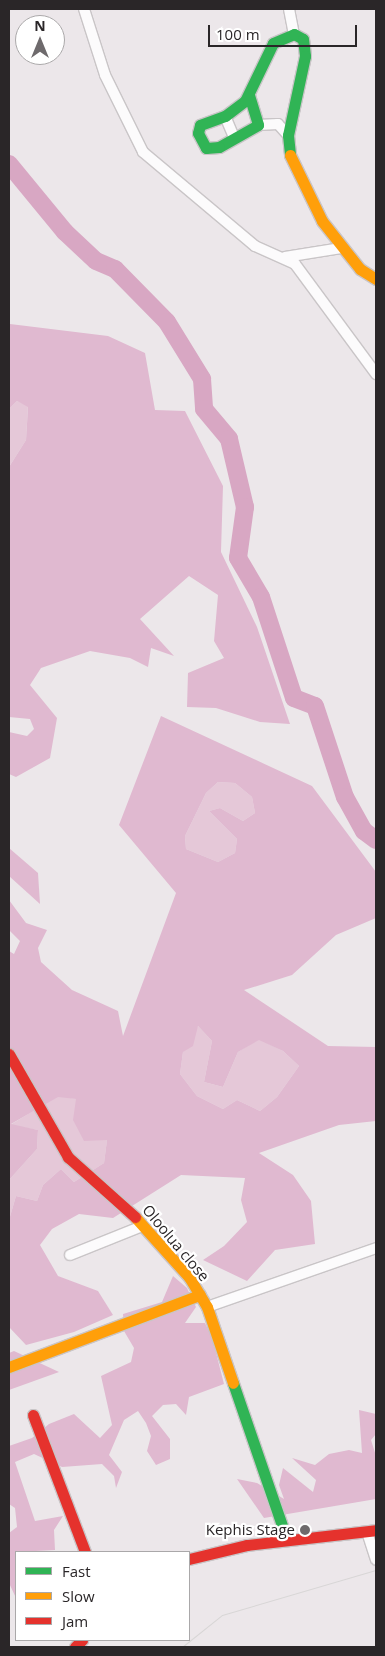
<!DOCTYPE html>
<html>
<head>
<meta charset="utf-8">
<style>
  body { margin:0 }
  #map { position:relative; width:385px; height:1656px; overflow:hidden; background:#ece7ea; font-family:"Open Sans",sans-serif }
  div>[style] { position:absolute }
  .green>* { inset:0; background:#e5c8d8 }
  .forest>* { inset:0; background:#e0b9d0 }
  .river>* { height:18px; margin:-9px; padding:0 9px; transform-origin:9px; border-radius:9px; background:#d8a7c3 }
  .roads { filter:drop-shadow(1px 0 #c9c5c7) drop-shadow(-1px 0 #c9c5c7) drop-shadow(0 1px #c9c5c7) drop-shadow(0 -1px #c9c5c7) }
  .street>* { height:10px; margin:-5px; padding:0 5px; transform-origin:5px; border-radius:5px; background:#fcfbfc }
  .fast>* { height:11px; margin:-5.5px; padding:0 5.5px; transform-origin:5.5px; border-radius:5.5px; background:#30b455 }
  .slow>* { height:11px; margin:-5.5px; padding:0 5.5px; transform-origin:5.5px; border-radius:5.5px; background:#ff9f0a }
  .jam>* { height:11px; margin:-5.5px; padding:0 5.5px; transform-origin:5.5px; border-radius:5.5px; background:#e5322d }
  .tram>* { height:1px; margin:-0.5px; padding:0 0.5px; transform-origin:0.5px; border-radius:0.5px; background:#d8d6d6 }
  .dots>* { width:14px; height:14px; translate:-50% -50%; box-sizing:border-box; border:2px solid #fff; border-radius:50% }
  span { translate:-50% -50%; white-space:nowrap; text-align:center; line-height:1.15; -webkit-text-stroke:4.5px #fff; paint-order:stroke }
  .street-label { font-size:15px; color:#2a2628 }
  .poi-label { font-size:15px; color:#2a2628 }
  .right { translate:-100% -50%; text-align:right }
  .frame { position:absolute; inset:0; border:10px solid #2a2628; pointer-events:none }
  .legend { position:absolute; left:15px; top:1551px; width:175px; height:90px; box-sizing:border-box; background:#fff; border:1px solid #aaa8a9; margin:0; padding:6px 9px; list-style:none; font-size:15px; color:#2a2628 }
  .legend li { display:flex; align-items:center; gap:10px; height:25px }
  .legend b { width:25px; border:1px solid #aaa8a9 }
  .north { position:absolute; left:15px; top:15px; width:50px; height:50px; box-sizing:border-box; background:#fff; border:1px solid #aaa8a9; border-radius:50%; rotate:0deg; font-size:14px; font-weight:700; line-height:20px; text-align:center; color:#2a2628 }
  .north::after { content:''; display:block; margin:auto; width:18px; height:22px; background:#6e6a6c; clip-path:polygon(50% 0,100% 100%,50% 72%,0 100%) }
  .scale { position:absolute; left:208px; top:25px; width:149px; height:22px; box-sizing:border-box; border:2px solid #2a2628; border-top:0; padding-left:6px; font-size:15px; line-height:18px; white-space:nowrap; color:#2a2628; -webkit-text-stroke:4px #fff; paint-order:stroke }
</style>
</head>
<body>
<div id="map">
  <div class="green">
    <div style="clip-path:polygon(17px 401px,28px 406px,26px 440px,9px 467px,9px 409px)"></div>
    <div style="clip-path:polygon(218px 782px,235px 783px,252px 797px,255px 813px,243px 821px,220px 808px,209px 811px,237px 839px,235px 853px,218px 862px,186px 849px,185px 836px,206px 793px)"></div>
    <div style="clip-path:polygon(198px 1026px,212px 1041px,204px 1082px,223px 1087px,238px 1052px,259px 1039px,283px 1051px,299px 1066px,277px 1097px,260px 1111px,237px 1100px,223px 1109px,197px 1096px,180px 1074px,183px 1052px)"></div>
    <div style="clip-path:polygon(58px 1096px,77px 1099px,107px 1140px,104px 1163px,74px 1182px,61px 1169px,43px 1185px,37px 1201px,16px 1196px,9px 1220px,9px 1180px,37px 1149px,38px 1130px,10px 1125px)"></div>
  </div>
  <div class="forest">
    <div style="clip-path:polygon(9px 316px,10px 324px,108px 336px,145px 353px,155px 410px,185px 411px,223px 486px,221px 552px,257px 627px,290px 724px,260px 722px,216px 708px,187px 707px,188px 673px,224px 658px,214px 641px,218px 595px,189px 576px,140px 619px,174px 656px,151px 648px,148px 667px,130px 658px,90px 651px,41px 668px,30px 685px,57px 718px,50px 758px,16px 777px,9px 774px,9px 732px,27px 736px,34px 729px,30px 719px,9px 717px,9px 467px,26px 440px,28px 407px,17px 401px,9px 409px)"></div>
    <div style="clip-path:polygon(evenodd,161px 716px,312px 786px,376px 872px,376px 918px,336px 935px,292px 975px,244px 990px,328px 1046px,376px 1047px,376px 1121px,339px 1125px,259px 1153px,293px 1175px,311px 1201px,315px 1244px,275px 1250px,247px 1281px,203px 1260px,224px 1246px,247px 1222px,241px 1200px,245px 1178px,181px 1175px,113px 1218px,79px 1214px,52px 1229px,40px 1245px,58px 1276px,98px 1291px,113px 1315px,74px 1332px,26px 1345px,9px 1327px,9px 1220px,16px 1196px,37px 1201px,43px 1185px,61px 1169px,74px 1182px,104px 1163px,107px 1140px,84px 1141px,73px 1120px,76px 1099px,58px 1097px,11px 1124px,38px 1130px,37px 1149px,9px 1180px,9px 951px,14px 954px,20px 941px,9px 930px,9px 900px,26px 923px,47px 930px,38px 948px,41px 962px,72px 990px,118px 1011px,123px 1036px,176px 893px,119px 825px,161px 716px,218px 782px,235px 783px,252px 797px,255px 813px,243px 821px,220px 808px,209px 811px,237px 839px,235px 853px,218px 862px,186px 849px,185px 836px,206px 793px,218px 782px,161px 716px,198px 1026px,212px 1041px,204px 1082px,223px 1087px,238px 1052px,259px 1040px,283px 1051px,299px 1066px,277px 1097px,260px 1111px,237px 1100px,223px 1109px,197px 1096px,180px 1074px,183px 1052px,193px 1046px,198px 1026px)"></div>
    <div style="clip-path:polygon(9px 848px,38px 873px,40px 904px,9px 876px)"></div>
    <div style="clip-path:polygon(173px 1276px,187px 1288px,196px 1307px,185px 1323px,205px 1323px,212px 1337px,224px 1384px,189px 1397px,186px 1415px,176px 1404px,163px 1405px,152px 1416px,170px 1439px,170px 1459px,156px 1465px,147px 1451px,151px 1436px,146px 1423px,138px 1411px,124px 1420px,109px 1455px,122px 1472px,116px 1488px,114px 1476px,102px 1464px,62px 1467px,34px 1454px,15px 1462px,35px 1521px,63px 1516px,54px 1530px,55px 1550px,16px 1552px,16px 1598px,9px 1583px,9px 1533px,17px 1527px,15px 1508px,9px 1504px,9px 1446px,32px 1438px,49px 1424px,74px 1414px,100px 1438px,112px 1425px,101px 1376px,131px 1362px,134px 1348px,124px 1331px,123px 1314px,162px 1302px)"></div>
    <div style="clip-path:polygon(14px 1351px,59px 1372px,9px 1390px,9px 1353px)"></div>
    <div style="clip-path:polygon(359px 1410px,376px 1414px,376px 1434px,371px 1440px,376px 1456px,376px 1499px,264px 1518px,237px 1479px,257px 1483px,284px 1499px,279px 1485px,283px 1468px,313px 1492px,316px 1480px,292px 1458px,315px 1465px,329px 1454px,349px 1450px,362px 1453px)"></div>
  </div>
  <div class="river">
    <div style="left:9px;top:164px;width:88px;rotate:50.5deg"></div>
    <div style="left:65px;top:232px;width:42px;rotate:43.1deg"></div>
    <div style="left:96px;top:261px;width:21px;rotate:23deg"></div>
    <div style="left:115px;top:269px;width:74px;rotate:45.5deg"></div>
    <div style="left:167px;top:322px;width:67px;rotate:58.4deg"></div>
    <div style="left:202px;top:379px;width:30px;rotate:86deg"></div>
    <div style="left:204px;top:409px;width:39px;rotate:50deg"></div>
    <div style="left:229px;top:439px;width:70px;rotate:76.8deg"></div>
    <div style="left:245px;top:507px;width:51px;rotate:97.8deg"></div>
    <div style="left:238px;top:558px;width:45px;rotate:59.5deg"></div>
    <div style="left:261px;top:597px;width:106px;rotate:71.9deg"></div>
    <div style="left:294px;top:698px;width:22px;rotate:21deg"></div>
    <div style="left:315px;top:706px;width:96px;rotate:71.8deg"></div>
    <div style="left:345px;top:797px;width:39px;rotate:61deg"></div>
    <div style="left:364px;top:831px;width:15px;rotate:37deg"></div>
  </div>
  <div class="roads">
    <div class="street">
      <div style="left:84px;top:9px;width:69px;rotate:72.3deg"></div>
      <div style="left:105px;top:75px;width:86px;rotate:63.7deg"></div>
      <div style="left:143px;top:152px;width:146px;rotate:40deg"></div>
      <div style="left:255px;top:246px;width:44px;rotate:24.2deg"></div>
      <div style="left:295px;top:264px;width:137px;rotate:53.6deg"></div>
      <div style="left:289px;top:9px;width:25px;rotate:79deg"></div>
      <div style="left:225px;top:116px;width:23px;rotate:67deg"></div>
      <div style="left:258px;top:125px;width:20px;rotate:-3deg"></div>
      <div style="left:278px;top:124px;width:15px;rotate:48deg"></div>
      <div style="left:285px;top:257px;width:57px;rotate:-9.1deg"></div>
      <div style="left:70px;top:1255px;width:78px;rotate:-21.9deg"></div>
      <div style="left:207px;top:1307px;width:179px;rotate:-19.2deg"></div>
      <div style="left:367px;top:1532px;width:29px;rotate:72deg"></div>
    </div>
    <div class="fast">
      <div style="left:249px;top:95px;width:31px;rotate:73deg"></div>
      <div style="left:258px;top:125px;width:45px;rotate:150.6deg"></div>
      <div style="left:219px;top:147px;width:13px;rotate:176deg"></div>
      <div style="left:206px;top:148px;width:17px;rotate:-118deg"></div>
      <div style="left:198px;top:133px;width:8px;rotate:-76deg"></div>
      <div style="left:200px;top:125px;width:27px;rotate:-20deg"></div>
      <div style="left:225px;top:116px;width:25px;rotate:-37deg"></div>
      <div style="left:245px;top:101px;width:64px;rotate:-64.2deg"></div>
      <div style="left:273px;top:43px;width:23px;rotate:-23deg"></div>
      <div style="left:294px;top:34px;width:10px;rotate:29deg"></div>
      <div style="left:303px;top:39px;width:17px;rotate:83deg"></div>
      <div style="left:305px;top:56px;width:81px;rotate:102.1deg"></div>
      <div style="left:288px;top:135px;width:20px;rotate:84deg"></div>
      <div style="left:233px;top:1383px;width:166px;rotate:71deg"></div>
    </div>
    <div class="slow">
      <div style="left:290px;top:155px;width:73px;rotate:64.1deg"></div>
      <div style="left:322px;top:221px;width:61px;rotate:51.6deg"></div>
      <div style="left:360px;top:269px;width:19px;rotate:32deg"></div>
      <div style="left:135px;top:1217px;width:81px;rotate:48deg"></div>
      <div style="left:189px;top:1277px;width:35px;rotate:59deg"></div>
      <div style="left:207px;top:1307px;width:80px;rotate:71.1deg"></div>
      <div style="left:9px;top:1367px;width:204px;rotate:-20.7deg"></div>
    </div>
    <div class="jam">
      <div style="left:9px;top:1054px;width:119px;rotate:60.2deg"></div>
      <div style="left:68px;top:1157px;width:90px;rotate:41.8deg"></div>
      <div style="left:33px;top:1415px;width:147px;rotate:69.2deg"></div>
      <div style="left:189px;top:1559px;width:60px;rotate:-13.6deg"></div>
      <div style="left:247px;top:1545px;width:130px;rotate:-6.6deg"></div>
      <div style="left:75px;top:1647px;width:10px;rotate:-45deg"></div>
    </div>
  </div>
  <div class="tram">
    <div style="left:182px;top:1647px;width:51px;rotate:-38.7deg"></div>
    <div style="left:222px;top:1615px;width:160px;rotate:-16.3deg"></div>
  </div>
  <div class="dots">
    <div style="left:305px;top:1530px;background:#6e6a6c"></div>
  </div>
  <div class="street-label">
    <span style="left:176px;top:1243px;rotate:50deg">Oloolua close</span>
  </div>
  <div class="poi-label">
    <span class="right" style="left:295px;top:1530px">Kephis Stage</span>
  </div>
  <div class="frame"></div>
  <ul class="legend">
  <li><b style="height:6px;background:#30b455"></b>Fast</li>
  <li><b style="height:6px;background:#ff9f0a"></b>Slow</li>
  <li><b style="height:6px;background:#e5322d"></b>Jam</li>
  </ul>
  <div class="north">N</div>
  <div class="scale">100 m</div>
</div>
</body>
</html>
